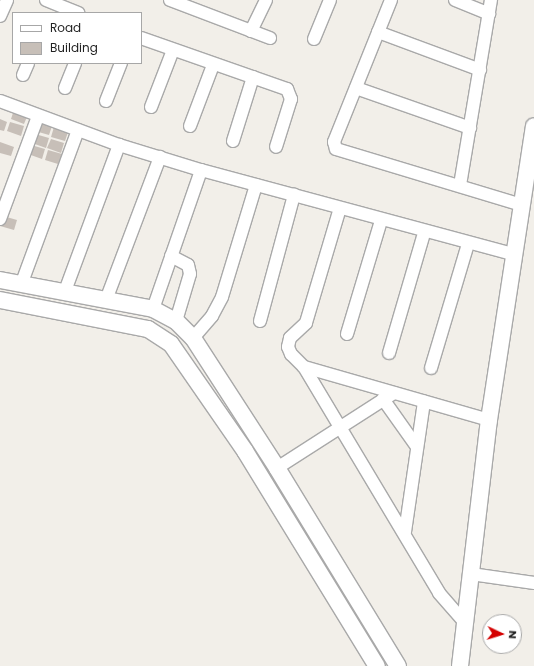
<!DOCTYPE html>
<html>
<head>
<meta charset="utf-8">
<style>
  body { margin:0 }
  #map { position:relative; width:534px; height:666px; overflow:hidden; background:#f2efe9; font-family:Poppins,sans-serif }
  div>[style] { position:absolute }
  .building>* { inset:0; background:#c7bfb8 }
  .roads { filter:drop-shadow(1px 0 #a9a9a9) drop-shadow(-1px 0 #a9a9a9) drop-shadow(0 1px #a9a9a9) drop-shadow(0 -1px #a9a9a9) }
  .minor>* { height:12px; margin:-6px; padding:0 6px; transform-origin:6px; border-radius:6px; background:#fff }
  .tertiary>* { height:16px; margin:-8px; padding:0 8px; transform-origin:8px; border-radius:8px; background:#fff }
  span { translate:-50% -50%; white-space:nowrap; text-align:center; line-height:1.15; -webkit-text-stroke:3px #fff; paint-order:stroke }
  .legend { position:absolute; left:12px; top:12px; width:130px; height:52px; box-sizing:border-box; background:#fff; border:1px solid #a7a7a7; margin:0; padding:5px 7px; list-style:none; font-size:12px; color:#222 }
  .legend li { display:flex; align-items:center; gap:8px; height:20px }
  .legend b { width:20px; border:1px solid #a7a7a7 }
  .north { position:absolute; left:482px; top:614px; width:40px; height:40px; box-sizing:border-box; background:#fff; border:1px solid #a7a7a7; border-radius:50%; rotate:94deg; font-size:11px; font-weight:700; line-height:16px; text-align:center; color:#222 }
  .north::after { content:''; display:block; margin:auto; width:14px; height:18px; background:#d40000; clip-path:polygon(50% 0,100% 100%,50% 72%,0 100%) }
</style>
</head>
<body>
<div id="map">
  <div class="building">
    <div style="clip-path:polygon(14px 110px,28px 114px,24px 124px,11px 119px)"></div>
    <div style="clip-path:polygon(0 119px,7px 122px,4px 131px,0 130px)"></div>
    <div style="clip-path:polygon(38px 121px,52px 126px,49px 135px,35px 131px)"></div>
    <div style="clip-path:polygon(10px 122px,24px 126px,21px 136px,7px 131px)"></div>
    <div style="clip-path:polygon(54px 127px,68px 132px,65px 141px,51px 137px)"></div>
    <div style="clip-path:polygon(35px 134px,49px 138px,46px 148px,32px 143px)"></div>
    <div style="clip-path:polygon(51px 139px,64px 143px,61px 153px,47px 148px)"></div>
    <div style="clip-path:polygon(0 142px,14px 147px,11px 156px,0 153px)"></div>
    <div style="clip-path:polygon(31px 145px,45px 149px,42px 159px,28px 154px)"></div>
    <div style="clip-path:polygon(48px 150px,62px 154px,58px 164px,45px 160px)"></div>
    <div style="clip-path:polygon(3px 216px,17px 220px,14px 230px,0 226px)"></div>
  </div>
  <div class="roads">
    <div class="minor">
      <div style="left:46px;top:0;width:35px;rotate:22deg"></div>
      <div style="left:170px;top:0;width:107px;rotate:20.8deg"></div>
      <div style="left:391px;top:0;width:153px;rotate:111.9deg"></div>
      <div style="left:334px;top:142px;width:7px;rotate:74deg"></div>
      <div style="left:336px;top:149px;width:194px;rotate:16.8deg"></div>
      <div style="left:455px;top:0;width:37px;rotate:22deg"></div>
      <div style="left:0;top:16px;width:17px;rotate:-66deg"></div>
      <div style="left:251px;top:31px;width:34px;rotate:-64deg"></div>
      <div style="left:378px;top:32px;width:109px;rotate:20.4deg"></div>
      <div style="left:141px;top:38px;width:155px;rotate:19.3deg"></div>
      <div style="left:287px;top:89px;width:11px;rotate:68deg"></div>
      <div style="left:291px;top:99px;width:50px;rotate:107.4deg"></div>
      <div style="left:314px;top:39px;width:42px;rotate:-67.7deg"></div>
      <div style="left:23px;top:75px;width:13px;rotate:-67deg"></div>
      <div style="left:65px;top:88px;width:27px;rotate:-68deg"></div>
      <div style="left:356px;top:88px;width:121px;rotate:19.3deg"></div>
      <div style="left:0;top:101px;width:127px;rotate:20.3deg"></div>
      <div style="left:119px;top:145px;width:86px;rotate:17deg"></div>
      <div style="left:201px;top:170px;width:325px;rotate:15.1deg"></div>
      <div style="left:106px;top:101px;width:41px;rotate:-68.5deg"></div>
      <div style="left:151px;top:107px;width:61px;rotate:-68.9deg"></div>
      <div style="left:190px;top:126px;width:65px;rotate:-69.3deg"></div>
      <div style="left:233px;top:141px;width:67px;rotate:-72.6deg"></div>
      <div style="left:460px;top:185px;width:188px;rotate:-80.5deg"></div>
      <div style="left:340px;top:208px;width:120px;rotate:106.5deg"></div>
      <div style="left:306px;top:323px;width:22px;rotate:137deg"></div>
      <div style="left:290px;top:338px;width:9px;rotate:103deg"></div>
      <div style="left:288px;top:347px;width:8px;rotate:67deg"></div>
      <div style="left:291px;top:354px;width:18px;rotate:45deg"></div>
      <div style="left:304px;top:367px;width:192px;rotate:16deg"></div>
      <div style="left:0;top:219px;width:110px;rotate:-69.7deg"></div>
      <div style="left:171px;top:256px;width:19px;rotate:28deg"></div>
      <div style="left:188px;top:265px;width:9px;rotate:77deg"></div>
      <div style="left:190px;top:274px;width:49px;rotate:106.6deg"></div>
      <div style="left:21px;top:285px;width:165px;rotate:-69.8deg"></div>
      <div style="left:65px;top:291px;width:156px;rotate:-69.7deg"></div>
      <div style="left:106px;top:300px;width:153px;rotate:-69.3deg"></div>
      <div style="left:153px;top:309px;width:147px;rotate:-70.9deg"></div>
      <div style="left:260px;top:321px;width:131px;rotate:-74.9deg"></div>
      <div style="left:347px;top:334px;width:118px;rotate:-73.3deg"></div>
      <div style="left:193px;top:338px;width:29px;rotate:-49deg"></div>
      <div style="left:212px;top:316px;width:21px;rotate:-62deg"></div>
      <div style="left:222px;top:297px;width:117px;rotate:-73.1deg"></div>
      <div style="left:389px;top:353px;width:125px;rotate:-73.7deg"></div>
      <div style="left:304px;top:367px;width:263px;rotate:59.1deg"></div>
      <div style="left:439px;top:593px;width:41px;rotate:48.9deg"></div>
      <div style="left:431px;top:368px;width:129px;rotate:-73.4deg"></div>
      <div style="left:383px;top:399px;width:59px;rotate:54.7deg"></div>
      <div style="left:277px;top:468px;width:139px;rotate:-32.7deg"></div>
      <div style="left:405px;top:532px;width:132px;rotate:-81.7deg"></div>
      <div style="left:471px;top:574px;width:64px;rotate:8.1deg"></div>
    </div>
    <div class="tertiary">
      <div style="left:0;top:280px;width:156px;rotate:10.7deg"></div>
      <div style="left:153px;top:309px;width:26px;rotate:28deg"></div>
      <div style="left:176px;top:321px;width:24px;rotate:45deg"></div>
      <div style="left:193px;top:338px;width:155px;rotate:57.1deg"></div>
      <div style="left:277px;top:468px;width:232px;rotate:58.6deg"></div>
      <div style="left:0;top:300px;width:151px;rotate:11.1deg"></div>
      <div style="left:148px;top:329px;width:27px;rotate:33deg"></div>
      <div style="left:171px;top:344px;width:130px;rotate:55.3deg"></div>
      <div style="left:245px;top:451px;width:252px;rotate:58.5deg"></div>
      <div style="left:460px;top:666px;width:248px;rotate:-83.3deg"></div>
      <div style="left:489px;top:420px;width:297px;rotate:-81.3deg"></div>
    </div>
  </div>
  <ul class="legend">
  <li><b style="height:5px;background:#fff"></b>Road</li>
  <li><b style="height:11px;background:#c7bfb8"></b>Building</li>
  </ul>
  <div class="north">N</div>
</div>
</body>
</html>
